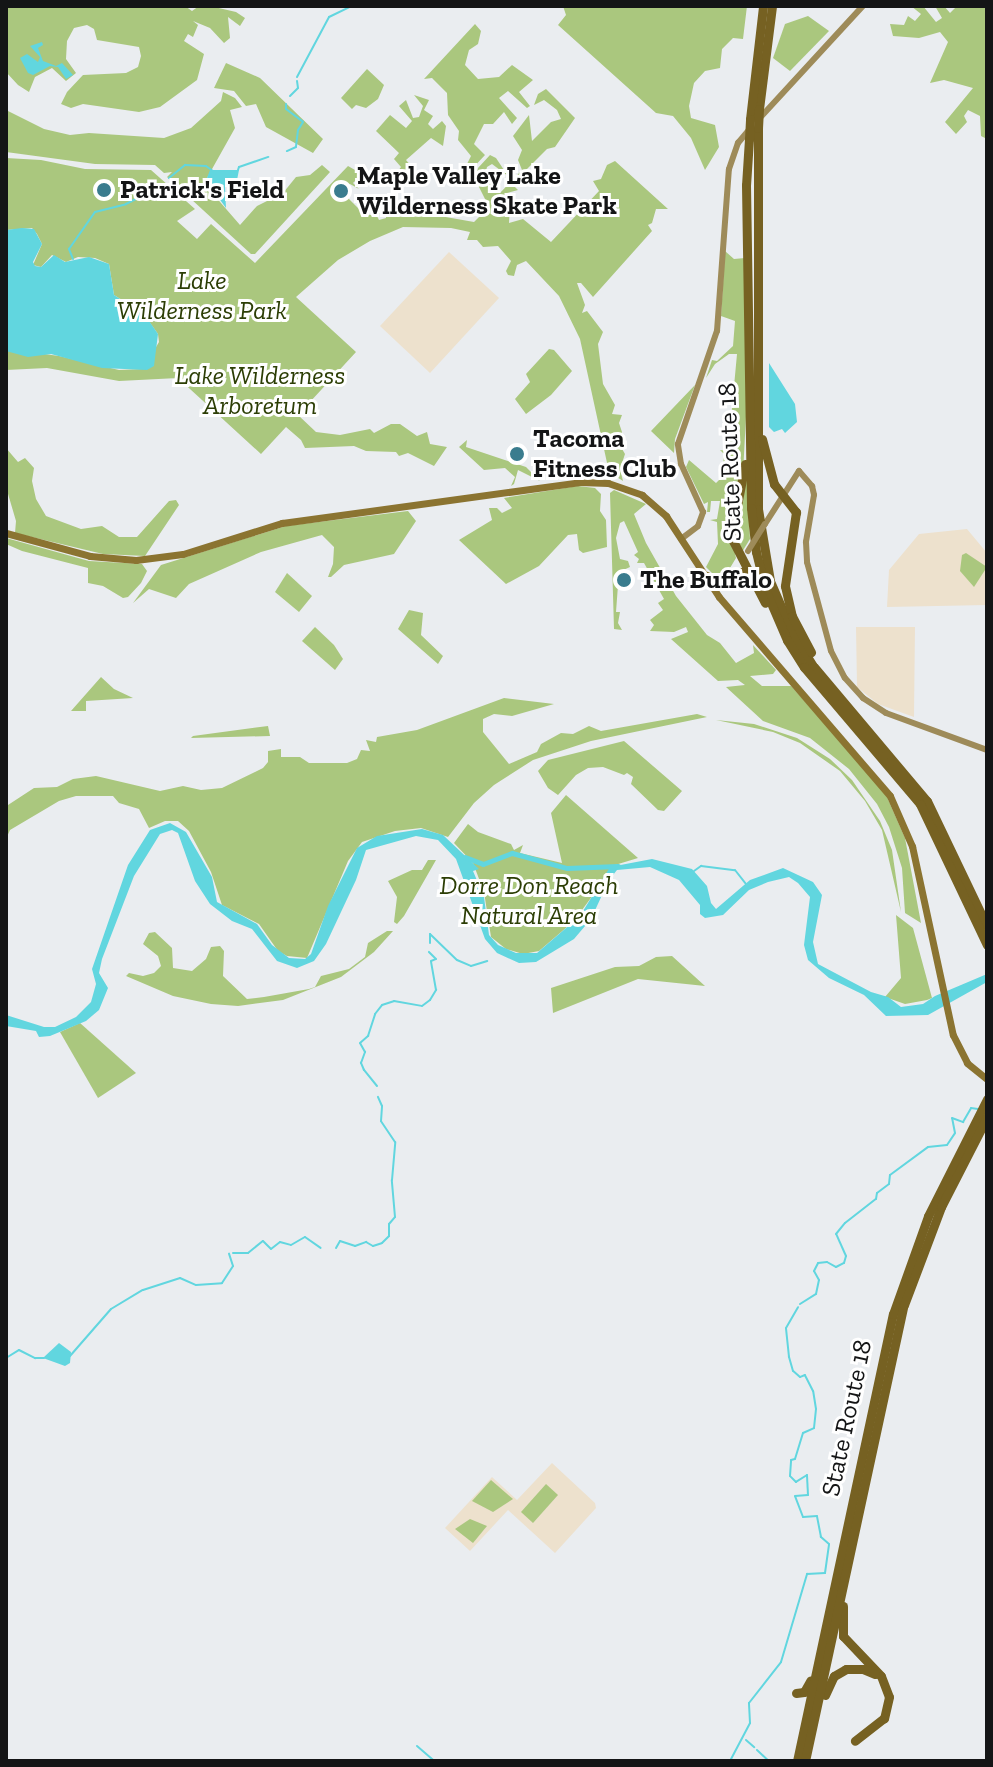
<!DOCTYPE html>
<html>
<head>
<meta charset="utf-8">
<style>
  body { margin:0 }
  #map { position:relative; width:993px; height:1767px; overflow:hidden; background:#eaedf0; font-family:"Zilla Slab",serif }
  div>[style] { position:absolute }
  .education>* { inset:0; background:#ede1cd }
  .green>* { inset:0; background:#aac77e }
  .water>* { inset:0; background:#61d6df }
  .stream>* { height:2px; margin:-1px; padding:0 1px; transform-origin:1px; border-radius:1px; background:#61d6df }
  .river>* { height:5px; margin:-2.5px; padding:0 2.5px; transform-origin:2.5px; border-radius:2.5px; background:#61d6df }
  .secondary>* { height:6px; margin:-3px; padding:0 3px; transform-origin:3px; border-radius:3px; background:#9e8b59 }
  .primary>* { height:7px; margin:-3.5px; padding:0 3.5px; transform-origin:3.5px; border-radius:3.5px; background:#8b7431 }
  .highway>* { height:9px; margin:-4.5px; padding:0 4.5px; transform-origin:4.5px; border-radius:4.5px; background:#766122 }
  .secondary-bridge>* { height:6px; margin:-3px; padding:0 3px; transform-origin:3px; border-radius:3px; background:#9e8b59 }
  .highway-bridge>* { height:9px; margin:-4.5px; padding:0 4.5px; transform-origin:4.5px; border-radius:4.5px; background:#766122 }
  .dots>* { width:22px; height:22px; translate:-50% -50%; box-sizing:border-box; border:4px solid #fff; border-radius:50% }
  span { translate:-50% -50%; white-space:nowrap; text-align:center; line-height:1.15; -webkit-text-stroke:6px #fff; paint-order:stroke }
  .poi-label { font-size:26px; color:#141516; font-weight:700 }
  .left { translate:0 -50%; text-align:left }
  .park-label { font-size:26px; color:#2c3e05; font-style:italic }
  .street-label { font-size:26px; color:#141516 }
  .frame { position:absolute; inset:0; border:8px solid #141516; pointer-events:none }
</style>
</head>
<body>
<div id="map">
  <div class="education">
    <div style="clip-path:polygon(449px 252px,499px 298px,430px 373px,380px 326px)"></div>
    <div style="clip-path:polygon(967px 529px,987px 553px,987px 605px,887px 607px,889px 570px,919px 534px)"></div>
    <div style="clip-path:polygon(856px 627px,915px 627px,914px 717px,878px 704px,857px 687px)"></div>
    <div style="clip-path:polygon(552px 1463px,595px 1503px,596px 1508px,555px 1553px,508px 1510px,470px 1551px,445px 1528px,492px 1477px,517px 1500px)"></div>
  </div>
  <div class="green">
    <div style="clip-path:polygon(6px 6px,185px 6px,192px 11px,199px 6px,210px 6px,236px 12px,245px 18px,240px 26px,228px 17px,230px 38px,224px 43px,210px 28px,193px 21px,198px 25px,193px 37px,188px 34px,184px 41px,204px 54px,197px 80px,160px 107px,139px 112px,83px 104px,71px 108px,61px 104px,67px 92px,83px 75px,126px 73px,138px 67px,141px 56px,139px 47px,97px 40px,94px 29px,87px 25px,74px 28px,67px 41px,66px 59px,76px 73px,66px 81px,52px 68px,35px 77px,29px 92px,18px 85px,6px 72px)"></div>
    <div style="clip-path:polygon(563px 6px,747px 6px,743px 39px,733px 38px,722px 49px,720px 68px,705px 71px,694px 83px,689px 106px,691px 118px,715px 125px,719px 147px,705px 170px,691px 138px,673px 116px,656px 113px,558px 25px,566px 15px)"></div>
    <div style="clip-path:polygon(911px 6px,923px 6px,936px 22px,942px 18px,935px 6px,944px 6px,950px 13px,957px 6px,987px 6px,987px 139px,981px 136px,980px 116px,968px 110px,964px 116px,967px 122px,956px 134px,945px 122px,973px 88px,944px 80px,930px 83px,948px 42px,940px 32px,919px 38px,893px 36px,890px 24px,904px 25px,908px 16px,915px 21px,921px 14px)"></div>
    <div style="clip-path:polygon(808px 16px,829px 31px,790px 71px,773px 58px,785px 24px)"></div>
    <div style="clip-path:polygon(475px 24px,481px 31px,478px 44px,469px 50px,465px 65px,478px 79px,499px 77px,512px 65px,533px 80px,519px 92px,530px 106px,527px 108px,508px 91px,499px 98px,517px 118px,512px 124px,504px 112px,493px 124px,484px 124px,474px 144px,485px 155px,471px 170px,467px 164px,471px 156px,458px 140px,459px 131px,448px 115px,447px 93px,432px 78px,424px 79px)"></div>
    <div style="clip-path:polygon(226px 63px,260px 78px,323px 139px,313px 153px,266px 127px,256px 104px,246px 106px,234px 91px,214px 88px)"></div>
    <div style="clip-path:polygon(367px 69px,384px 85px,378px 99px,366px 108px,356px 105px,352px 109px,341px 98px)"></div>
    <div style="clip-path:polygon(546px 89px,575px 118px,555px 147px,547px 149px,512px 184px,518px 190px,507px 193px,506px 198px,510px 205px,509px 223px,523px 219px,551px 242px,599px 191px,593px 181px,601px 179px,607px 165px,615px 161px,668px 209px,656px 209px,652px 223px,648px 225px,652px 231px,593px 297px,581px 283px,577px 283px,585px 305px,582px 313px,587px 311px,603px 332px,598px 344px,603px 384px,615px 405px,612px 414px,622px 415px,619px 423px,622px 432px,618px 442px,625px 454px,620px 469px,623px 481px,609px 472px,580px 339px,559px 296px,526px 261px,517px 265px,514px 276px,508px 275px,506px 271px,511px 261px,498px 246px,483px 247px,477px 240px,467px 240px,470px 232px,451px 228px,403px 227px,370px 241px,338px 260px,296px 297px,356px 352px,298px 415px,316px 432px,340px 435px,370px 429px,374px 433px,391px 424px,400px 424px,417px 436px,427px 432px,430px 444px,447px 447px,434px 466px,408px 453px,399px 456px,396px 452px,366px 451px,354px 446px,305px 448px,301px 440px,286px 427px,261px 454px,178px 378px,119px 381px,47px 368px,6px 370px,8px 349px,59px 356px,119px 370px,143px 369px,159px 342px,158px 334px,143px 313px,114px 295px,109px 264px,95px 258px,78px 257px,66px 262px,52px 255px,41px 267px,33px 265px,42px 244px,37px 234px,32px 228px,6px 230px,6px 158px,41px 160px,85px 169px,151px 170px,195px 209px,177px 221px,197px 239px,211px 224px,255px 263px,348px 166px,362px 174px,353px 183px,359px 189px,350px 184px,346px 187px,349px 199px,364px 214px,377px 216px,379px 220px,386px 218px,386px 213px,383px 217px,377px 212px,385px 214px,377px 201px,383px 196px,407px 216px,440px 216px,474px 222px,489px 207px,475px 179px,478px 168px,490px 155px,496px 158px,508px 176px,492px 164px,487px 167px,485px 175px,500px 193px,522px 170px,518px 160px,522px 150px,513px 136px,529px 115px,532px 141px,551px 122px,561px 119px,557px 110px,544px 100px,534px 105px,538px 94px)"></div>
    <div style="clip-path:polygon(223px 92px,235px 98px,242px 107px,230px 110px,235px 128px,207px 178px,214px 195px,240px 225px,257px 206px,283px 193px,296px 177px,310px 175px,322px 165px,330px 172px,255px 254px,251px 254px,167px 177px,172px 172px,164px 173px,155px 165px,95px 164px,6px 152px,6px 110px,44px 129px,70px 135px,89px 133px,164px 138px,191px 128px,221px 101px)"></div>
    <div style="clip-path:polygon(414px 95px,429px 100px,424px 110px,433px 116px,428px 124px,433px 129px,442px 121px,446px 126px,443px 146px,431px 138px,406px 160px,412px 167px,394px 187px,388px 184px,401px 167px,394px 159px,399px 153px,376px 131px,390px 115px,406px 128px,412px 121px,399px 106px,406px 100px,413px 118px,419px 117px,423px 106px)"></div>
    <div style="clip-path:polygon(725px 251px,734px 259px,745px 258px,747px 398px,743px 473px,729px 529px,736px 558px,727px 573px,718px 579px,706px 567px,718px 544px,717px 522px,710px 520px,717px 519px,720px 501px,711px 501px,710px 512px,707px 512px,708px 502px,704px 504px,686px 467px,689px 460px,716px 483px,722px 477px,724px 454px,720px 450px,728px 451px,737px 354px,729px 354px,715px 364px,706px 378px,712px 360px,717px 361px,733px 346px,735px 321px,721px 316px)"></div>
    <div style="clip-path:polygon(549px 349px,554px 350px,572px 371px,551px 395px,526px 414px,515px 399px,530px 382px,526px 374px)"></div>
    <div style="clip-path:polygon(695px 385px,675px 439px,674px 453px,651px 431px)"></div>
    <div style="clip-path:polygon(467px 440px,466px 447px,526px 467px,540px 481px,518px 470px,514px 484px,511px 486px,515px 477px,505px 468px,484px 470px,459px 447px)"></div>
    <div style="clip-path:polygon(6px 448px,18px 462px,25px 458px,34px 468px,32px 481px,36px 499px,46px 516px,81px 529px,102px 526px,119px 537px,137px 537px,169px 501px,176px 500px,179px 505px,145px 556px,103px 554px,15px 533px,16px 521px,6px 487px)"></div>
    <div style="clip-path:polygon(746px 465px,750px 539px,742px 552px,734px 542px)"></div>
    <div style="clip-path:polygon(578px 486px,595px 488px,601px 494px,600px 511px,606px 520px,607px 547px,583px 553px,579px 550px,577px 534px,568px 535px,539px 566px,506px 584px,459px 540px,492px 520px,489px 508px,497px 508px,502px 513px,512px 508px,504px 498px)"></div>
    <div style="clip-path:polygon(614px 490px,646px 504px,634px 514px,646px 543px,676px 596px,707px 635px,720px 643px,736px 663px,754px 653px,753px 645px,776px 670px,773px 674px,750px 676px,762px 686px,791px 686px,883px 788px,905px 838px,921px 923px,905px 913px,902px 868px,889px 827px,877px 804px,849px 769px,810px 738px,763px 721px,726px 687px,745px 685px,738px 680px,718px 681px,671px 639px,688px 632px,686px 627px,674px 632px,650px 631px,654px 625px,650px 620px,663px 610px,658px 603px,664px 599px,644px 563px,637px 563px,639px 559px,634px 555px,638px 552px,624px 521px,620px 523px,616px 538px,620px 559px,628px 561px,630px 567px,619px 572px,616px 612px,620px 612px,618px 623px,622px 630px,614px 629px,610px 493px)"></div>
    <div style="clip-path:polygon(408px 511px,416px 521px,394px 554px,344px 565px,331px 577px,328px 577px,333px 564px,334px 547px,322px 535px,261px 552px,189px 584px,176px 598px,149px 589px,133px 603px,161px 565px,286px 526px)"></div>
    <div style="clip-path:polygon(6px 538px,89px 561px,142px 564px,147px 571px,141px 583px,128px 597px,123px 598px,103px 586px,88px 583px,88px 568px,22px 551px,6px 544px)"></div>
    <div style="clip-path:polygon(966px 553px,987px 567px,974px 587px,960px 571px,962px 555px)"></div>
    <div style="clip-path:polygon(287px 573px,312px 596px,299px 612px,275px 592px)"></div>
    <div style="clip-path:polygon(409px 610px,423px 613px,421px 635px,443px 656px,438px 664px,398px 629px)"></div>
    <div style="clip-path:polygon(315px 627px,334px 645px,343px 659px,335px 670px,302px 641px)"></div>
    <div style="clip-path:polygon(101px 677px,114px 689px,133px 698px,86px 701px,86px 711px,71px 711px)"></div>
    <div style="clip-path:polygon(504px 698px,554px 704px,512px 716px,494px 714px,483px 719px,483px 732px,509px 764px,537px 752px,541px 744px,561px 733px,573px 734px,589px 726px,601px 731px,697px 714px,707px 717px,591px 741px,533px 760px,494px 785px,474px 803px,448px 837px,421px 828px,395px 831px,362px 842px,348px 861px,307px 958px,287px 956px,278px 951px,259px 924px,222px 905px,211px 872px,189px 831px,178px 821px,165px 821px,149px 828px,139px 809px,119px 803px,113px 796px,76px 796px,59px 801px,10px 830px,6px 839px,8px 805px,34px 788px,57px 787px,73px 779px,96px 776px,160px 791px,183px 786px,201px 790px,222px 788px,263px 768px,268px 762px,268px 751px,281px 749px,281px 757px,300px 757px,309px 763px,347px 763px,357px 759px,361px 750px,370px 751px,366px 740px,376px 742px,377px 737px,417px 730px)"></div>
    <div style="clip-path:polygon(716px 720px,754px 724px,797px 738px,830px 759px,852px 780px,880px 821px,892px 850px,901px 912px,882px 830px,865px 801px,840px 771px,800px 743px,773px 732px)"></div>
    <div style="clip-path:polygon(268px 726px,270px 736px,191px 738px,193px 736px)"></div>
    <div style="clip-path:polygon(624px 741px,682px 791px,664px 811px,658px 810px,631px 784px,633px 777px,627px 773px,624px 775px,603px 767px,588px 768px,576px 775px,558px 795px,548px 788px,538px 771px,548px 760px)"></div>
    <div style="clip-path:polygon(566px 795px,638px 858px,615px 865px,574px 921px,539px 951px,523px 954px,506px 949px,491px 937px,484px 892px,473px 863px,454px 843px,468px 824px,478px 832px,511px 844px,514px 850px,523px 845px,520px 853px,562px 863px,551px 813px)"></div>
    <div style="clip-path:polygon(428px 860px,436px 860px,404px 916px,397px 924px,394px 922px,397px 897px,388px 881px,412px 870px,422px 870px)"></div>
    <div style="clip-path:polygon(896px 915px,913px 928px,932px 998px,927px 1000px,905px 1004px,885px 997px,901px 978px)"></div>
    <div style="clip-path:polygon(387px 931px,393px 931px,374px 952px,341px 977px,283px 1000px,238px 1006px,211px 1004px,173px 996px,126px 976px,129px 973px,143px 976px,154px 973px,161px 966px,158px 956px,143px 944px,149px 933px,155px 932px,172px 948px,173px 968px,192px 971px,206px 959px,211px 947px,220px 946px,224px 951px,223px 976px,247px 999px,264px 997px,309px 989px,315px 987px,321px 976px,349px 969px,365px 957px,368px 943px)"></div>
    <div style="clip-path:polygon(672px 956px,705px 986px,638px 979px,553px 1013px,551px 988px,615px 967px,639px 966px,656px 957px)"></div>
    <div style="clip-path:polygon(80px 1023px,136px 1073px,98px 1098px,60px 1032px)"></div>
    <div style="clip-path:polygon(491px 1480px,513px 1499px,493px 1512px,472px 1501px)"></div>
    <div style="clip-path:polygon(546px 1484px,558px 1495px,533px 1523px,521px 1512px)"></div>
    <div style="clip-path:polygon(470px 1519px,487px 1526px,473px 1543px,455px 1529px)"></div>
  </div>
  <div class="water">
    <div style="clip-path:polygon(42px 42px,43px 45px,38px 48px,43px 61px,56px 66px,62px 63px,73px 75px,66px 79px,58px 67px,50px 66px,33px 75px,28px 73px,20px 58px,27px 54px,38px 62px,40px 57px,30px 46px)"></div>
    <div style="clip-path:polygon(210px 170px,239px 170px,237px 180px,225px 187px,226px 208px,210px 186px,207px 178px)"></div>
    <div style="clip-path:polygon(22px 228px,34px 229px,42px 244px,33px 262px,35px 266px,41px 267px,54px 255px,65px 262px,89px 257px,109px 264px,114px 295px,145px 315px,158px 334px,154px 366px,147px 370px,102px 368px,51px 354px,28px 357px,6px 351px,6px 230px)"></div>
    <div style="clip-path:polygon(769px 363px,795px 404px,797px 422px,785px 433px,782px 429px,774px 432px,769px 427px)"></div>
    <div style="clip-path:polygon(170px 823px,186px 832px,212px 877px,217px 902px,257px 924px,272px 945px,289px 958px,305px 959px,311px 954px,328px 906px,357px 848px,377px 836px,422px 829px,443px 835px,479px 869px,473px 871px,484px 897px,489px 935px,498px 945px,516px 953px,537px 953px,580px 916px,610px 867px,652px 859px,692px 869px,707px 886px,711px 903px,716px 909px,750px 880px,783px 868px,813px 882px,822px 895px,813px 942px,818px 964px,871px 992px,888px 997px,901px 1007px,923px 1004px,935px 996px,987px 974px,987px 982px,928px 1015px,886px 1016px,864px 995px,829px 978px,808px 960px,804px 945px,810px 897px,798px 883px,789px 877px,768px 882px,749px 890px,723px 915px,705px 918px,700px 914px,700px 905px,679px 880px,650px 867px,617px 870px,609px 880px,591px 919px,574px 939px,536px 962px,519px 963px,497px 953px,485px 939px,456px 859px,438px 840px,416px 836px,366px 850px,356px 880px,326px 944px,314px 961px,297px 968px,277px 961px,252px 929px,232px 921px,210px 904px,195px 881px,178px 833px,172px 830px,160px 834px,134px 876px,102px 959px,99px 973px,108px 988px,99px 1010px,86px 1021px,50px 1036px,39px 1037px,36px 1031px,6px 1026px,6px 1015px,44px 1027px,55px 1027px,76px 1017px,91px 1002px,96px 984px,92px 969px,128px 865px,150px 830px)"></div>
    <div style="clip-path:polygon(59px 1343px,71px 1352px,70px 1363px,65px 1366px,43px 1358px)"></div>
  </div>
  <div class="stream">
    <div style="left:297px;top:77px;width:68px;rotate:-61.9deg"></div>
    <div style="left:329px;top:17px;width:25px;rotate:-26deg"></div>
    <div style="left:290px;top:96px;width:11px;rotate:-45deg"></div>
    <div style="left:298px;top:88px;width:7px;rotate:-98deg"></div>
    <div style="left:286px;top:104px;width:5px;rotate:90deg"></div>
    <div style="left:286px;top:109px;width:21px;rotate:37deg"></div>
    <div style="left:303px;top:122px;width:9px;rotate:122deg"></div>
    <div style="left:298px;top:130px;width:17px;rotate:97deg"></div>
    <div style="left:296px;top:147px;width:10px;rotate:156deg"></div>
    <div style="left:238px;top:170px;width:3px;rotate:-72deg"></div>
    <div style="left:239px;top:167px;width:31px;rotate:-19deg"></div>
    <div style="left:169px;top:178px;width:21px;rotate:-39deg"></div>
    <div style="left:185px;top:165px;width:21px;rotate:3deg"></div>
    <div style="left:206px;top:166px;width:9px;rotate:36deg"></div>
    <div style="left:73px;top:259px;width:11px;rotate:-112deg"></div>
    <div style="left:69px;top:249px;width:45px;rotate:-54.9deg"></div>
    <div style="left:95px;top:212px;width:32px;rotate:-14deg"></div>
    <div style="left:126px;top:204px;width:42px;rotate:-27.2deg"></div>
    <div style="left:694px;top:871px;width:9px;rotate:-36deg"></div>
    <div style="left:701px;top:866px;width:34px;rotate:7deg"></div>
    <div style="left:735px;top:870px;width:18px;rotate:52deg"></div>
    <div style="left:430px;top:943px;width:9px;rotate:-90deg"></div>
    <div style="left:430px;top:934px;width:37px;rotate:44deg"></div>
    <div style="left:457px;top:960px;width:15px;rotate:23deg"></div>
    <div style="left:471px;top:966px;width:17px;rotate:-17deg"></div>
    <div style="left:377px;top:1086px;width:21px;rotate:-129deg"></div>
    <div style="left:364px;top:1070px;width:8px;rotate:-113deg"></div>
    <div style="left:361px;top:1063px;width:12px;rotate:-70deg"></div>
    <div style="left:365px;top:1052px;width:10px;rotate:-119deg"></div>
    <div style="left:360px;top:1043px;width:11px;rotate:-41deg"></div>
    <div style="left:368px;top:1036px;width:23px;rotate:-72deg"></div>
    <div style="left:375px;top:1014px;width:11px;rotate:-52deg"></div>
    <div style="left:382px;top:1005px;width:13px;rotate:-18deg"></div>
    <div style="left:394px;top:1001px;width:28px;rotate:10deg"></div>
    <div style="left:422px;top:1006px;width:10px;rotate:-37deg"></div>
    <div style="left:430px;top:1000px;width:12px;rotate:-59deg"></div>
    <div style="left:436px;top:990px;width:29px;rotate:-100deg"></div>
    <div style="left:431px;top:961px;width:5px;rotate:-22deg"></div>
    <div style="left:436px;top:959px;width:10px;rotate:-135deg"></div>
    <div style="left:336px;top:1248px;width:8px;rotate:-60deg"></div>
    <div style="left:340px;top:1241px;width:16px;rotate:18deg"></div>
    <div style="left:355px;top:1246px;width:12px;rotate:-20deg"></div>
    <div style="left:366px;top:1242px;width:8px;rotate:30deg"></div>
    <div style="left:373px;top:1246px;width:9px;rotate:-18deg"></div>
    <div style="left:382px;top:1243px;width:10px;rotate:-45deg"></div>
    <div style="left:389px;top:1236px;width:12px;rotate:-90deg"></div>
    <div style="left:389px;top:1224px;width:9px;rotate:-49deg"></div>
    <div style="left:395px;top:1217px;width:37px;rotate:-95deg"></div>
    <div style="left:392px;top:1180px;width:38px;rotate:-85deg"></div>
    <div style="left:395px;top:1142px;width:25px;rotate:-124deg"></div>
    <div style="left:381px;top:1121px;width:15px;rotate:-86deg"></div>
    <div style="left:382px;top:1106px;width:10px;rotate:-114deg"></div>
    <div style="left:233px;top:1253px;width:15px"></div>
    <div style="left:248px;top:1253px;width:19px;rotate:-39deg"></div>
    <div style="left:263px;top:1241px;width:11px;rotate:45deg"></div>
    <div style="left:271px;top:1249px;width:11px;rotate:-38deg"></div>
    <div style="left:280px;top:1242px;width:11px;rotate:15deg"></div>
    <div style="left:291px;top:1245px;width:16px;rotate:-30deg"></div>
    <div style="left:305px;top:1237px;width:19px;rotate:35deg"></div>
    <div style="left:800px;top:1304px;width:19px;rotate:-32deg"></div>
    <div style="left:816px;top:1294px;width:14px;rotate:-78deg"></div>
    <div style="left:819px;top:1280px;width:10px;rotate:-119deg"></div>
    <div style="left:814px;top:1271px;width:9px;rotate:-63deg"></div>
    <div style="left:818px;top:1263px;width:9px;rotate:-6deg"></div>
    <div style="left:827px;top:1262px;width:10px;rotate:29deg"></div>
    <div style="left:836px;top:1267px;width:9px;rotate:-27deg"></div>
    <div style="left:844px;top:1263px;width:7px;rotate:-74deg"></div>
    <div style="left:846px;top:1256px;width:24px;rotate:-114deg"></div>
    <div style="left:836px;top:1234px;width:14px;rotate:-51deg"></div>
    <div style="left:845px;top:1223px;width:39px;rotate:-38deg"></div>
    <div style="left:876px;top:1199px;width:6px;rotate:-81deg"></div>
    <div style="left:877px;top:1193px;width:15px;rotate:-37deg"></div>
    <div style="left:889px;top:1184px;width:9px;rotate:-84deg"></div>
    <div style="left:890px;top:1175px;width:47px;rotate:-36.4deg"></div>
    <div style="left:928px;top:1147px;width:19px;rotate:-6deg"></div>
    <div style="left:947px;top:1145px;width:14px;rotate:-56deg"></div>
    <div style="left:955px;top:1133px;width:15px;rotate:-101deg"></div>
    <div style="left:952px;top:1118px;width:12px;rotate:20deg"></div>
    <div style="left:963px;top:1122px;width:16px;rotate:-60deg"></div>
    <div style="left:971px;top:1108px;width:7px;rotate:8deg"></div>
    <div style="left:70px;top:1356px;width:62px;rotate:-48.9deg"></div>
    <div style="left:111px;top:1309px;width:37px;rotate:-31deg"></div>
    <div style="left:143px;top:1290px;width:39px;rotate:-18deg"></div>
    <div style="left:180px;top:1278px;width:17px;rotate:24deg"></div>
    <div style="left:196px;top:1285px;width:26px;rotate:-4deg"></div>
    <div style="left:222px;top:1283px;width:20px;rotate:-57deg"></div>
    <div style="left:233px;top:1266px;width:13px;rotate:-108deg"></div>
    <div style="left:6px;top:1358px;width:15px;rotate:-32deg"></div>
    <div style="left:19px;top:1350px;width:18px;rotate:27deg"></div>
    <div style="left:35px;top:1358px;width:9px"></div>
    <div style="left:746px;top:1740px;width:11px;rotate:41deg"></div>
    <div style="left:417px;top:1746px;width:23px;rotate:41deg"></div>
    <div style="left:757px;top:1750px;width:16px;rotate:43deg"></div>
    <div style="left:730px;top:1761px;width:43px;rotate:-62.2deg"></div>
    <div style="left:750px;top:1723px;width:20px;rotate:-93deg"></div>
    <div style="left:749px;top:1703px;width:52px;rotate:-52deg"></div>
    <div style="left:781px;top:1662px;width:92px;rotate:-73.5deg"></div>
    <div style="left:807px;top:1574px;width:18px;rotate:-3deg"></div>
    <div style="left:825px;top:1573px;width:29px;rotate:-82deg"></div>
    <div style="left:829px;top:1544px;width:11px;rotate:-139deg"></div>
    <div style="left:821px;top:1537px;width:21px;rotate:-101deg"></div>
    <div style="left:817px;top:1516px;width:14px;rotate:176deg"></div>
    <div style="left:803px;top:1517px;width:22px;rotate:-111deg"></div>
    <div style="left:795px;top:1496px;width:13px;rotate:-4deg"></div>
    <div style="left:808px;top:1495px;width:20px;rotate:-93deg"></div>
    <div style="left:807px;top:1475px;width:13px;rotate:148deg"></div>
    <div style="left:796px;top:1482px;width:8px;rotate:-135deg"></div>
    <div style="left:790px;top:1476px;width:16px;rotate:-86deg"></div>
    <div style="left:791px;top:1460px;width:4px;rotate:-14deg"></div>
    <div style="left:795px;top:1459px;width:27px;rotate:-73deg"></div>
    <div style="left:803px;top:1433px;width:12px;rotate:-24deg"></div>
    <div style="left:814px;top:1428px;width:19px;rotate:-84deg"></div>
    <div style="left:816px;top:1409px;width:18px;rotate:-99deg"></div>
    <div style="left:813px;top:1391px;width:18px;rotate:-117deg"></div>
    <div style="left:805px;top:1375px;width:5px;rotate:158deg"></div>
    <div style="left:800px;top:1377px;width:9px;rotate:-139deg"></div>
    <div style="left:793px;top:1371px;width:15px;rotate:-106deg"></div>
    <div style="left:789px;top:1357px;width:29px;rotate:-96deg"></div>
    <div style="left:786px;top:1328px;width:24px;rotate:-60deg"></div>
  </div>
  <div class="river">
    <div style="left:465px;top:857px;width:19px;rotate:21deg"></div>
    <div style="left:483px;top:864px;width:31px;rotate:-21deg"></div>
    <div style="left:512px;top:853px;width:57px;rotate:15.3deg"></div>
    <div style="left:567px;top:868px;width:51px;rotate:-2.2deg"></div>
  </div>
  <div class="secondary">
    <div style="left:758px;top:120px;width:155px;rotate:-47.4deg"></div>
    <div style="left:765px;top:524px;width:63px;rotate:-57.3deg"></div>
    <div style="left:799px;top:471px;width:20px;rotate:49deg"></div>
    <div style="left:812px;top:486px;width:9px;rotate:77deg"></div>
    <div style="left:814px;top:495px;width:48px;rotate:99.7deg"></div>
    <div style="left:806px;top:542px;width:20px;rotate:87deg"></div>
    <div style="left:807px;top:562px;width:92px;rotate:74.9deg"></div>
    <div style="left:831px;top:651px;width:30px;rotate:63deg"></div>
    <div style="left:845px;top:678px;width:27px;rotate:48deg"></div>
    <div style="left:863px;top:698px;width:27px;rotate:33deg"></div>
    <div style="left:886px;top:713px;width:108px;rotate:20.1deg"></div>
    <div style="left:681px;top:539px;width:21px;rotate:-37deg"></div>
    <div style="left:698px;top:526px;width:15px;rotate:-70deg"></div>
    <div style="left:703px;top:512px;width:53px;rotate:-114.6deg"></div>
    <div style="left:681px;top:464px;width:20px;rotate:-99deg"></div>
    <div style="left:678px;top:444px;width:120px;rotate:-71deg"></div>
    <div style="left:717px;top:331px;width:162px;rotate:-85.8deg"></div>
    <div style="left:729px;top:169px;width:28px;rotate:-71deg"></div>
    <div style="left:738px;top:143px;width:16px;rotate:-50deg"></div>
  </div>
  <div class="primary">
    <div style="left:6px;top:533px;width:87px;rotate:15.3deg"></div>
    <div style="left:90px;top:556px;width:46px;rotate:5deg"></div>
    <div style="left:136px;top:560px;width:47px;rotate:-7.3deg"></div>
    <div style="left:183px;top:554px;width:104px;rotate:-17.4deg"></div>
    <div style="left:282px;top:523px;width:301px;rotate:-7.8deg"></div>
    <div style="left:580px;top:482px;width:28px;rotate:2deg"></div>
    <div style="left:608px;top:483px;width:36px;rotate:19deg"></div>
    <div style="left:642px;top:495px;width:32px;rotate:41deg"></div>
    <div style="left:666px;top:516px;width:97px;rotate:56.8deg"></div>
    <div style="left:719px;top:597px;width:262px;rotate:49.3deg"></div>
    <div style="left:890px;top:796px;width:55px;rotate:66.3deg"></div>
    <div style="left:912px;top:846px;width:193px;rotate:77.8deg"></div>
    <div style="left:953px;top:1035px;width:31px;rotate:63deg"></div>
    <div style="left:967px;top:1063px;width:26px;rotate:39deg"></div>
    <div style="left:707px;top:575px;width:16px;rotate:27deg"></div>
    <div style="left:721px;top:582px;width:18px;rotate:-34deg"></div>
  </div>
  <div class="highway">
    <div style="left:759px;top:109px;width:104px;rotate:-82.8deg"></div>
    <div style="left:750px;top:119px;width:114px;rotate:-83.4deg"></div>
    <div style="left:758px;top:128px;width:381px;rotate:90deg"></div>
    <div style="left:758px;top:509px;width:73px;rotate:80.5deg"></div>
    <div style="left:770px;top:581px;width:58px;rotate:66.5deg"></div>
    <div style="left:793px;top:634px;width:39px;rotate:58deg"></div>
    <div style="left:814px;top:667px;width:175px;rotate:49.9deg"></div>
    <div style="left:927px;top:801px;width:139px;rotate:64.4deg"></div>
    <div style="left:749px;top:139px;width:46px;rotate:93.7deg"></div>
    <div style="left:746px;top:185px;width:323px;rotate:89.1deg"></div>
    <div style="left:751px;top:508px;width:44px;rotate:83.5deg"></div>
    <div style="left:756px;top:552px;width:38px;rotate:76deg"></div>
    <div style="left:765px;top:589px;width:56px;rotate:66.7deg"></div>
    <div style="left:787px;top:640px;width:32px;rotate:58deg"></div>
    <div style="left:804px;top:667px;width:180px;rotate:49.7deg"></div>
    <div style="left:920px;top:804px;width:156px;rotate:64.6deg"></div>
    <div style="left:762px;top:439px;width:47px;rotate:75.1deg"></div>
    <div style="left:774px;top:484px;width:36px;rotate:52deg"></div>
    <div style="left:796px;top:512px;width:75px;rotate:98.5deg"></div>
    <div style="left:785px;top:586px;width:31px;rotate:77deg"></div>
    <div style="left:792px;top:616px;width:41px;rotate:62.2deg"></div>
    <div style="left:745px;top:464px;width:74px;rotate:100.9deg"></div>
    <div style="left:731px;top:537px;width:74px;rotate:62.7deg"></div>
    <div style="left:727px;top:586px;width:21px;rotate:-43deg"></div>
    <div style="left:742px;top:572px;width:8px;rotate:14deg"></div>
    <div style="left:843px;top:1606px;width:30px;rotate:90deg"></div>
    <div style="left:843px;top:1636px;width:55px;rotate:46.5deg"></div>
    <div style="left:881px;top:1676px;width:22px;rotate:69deg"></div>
    <div style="left:889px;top:1697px;width:22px;rotate:103deg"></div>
    <div style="left:884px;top:1718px;width:37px;rotate:142deg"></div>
    <div style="left:796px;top:1693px;width:8px;rotate:-7deg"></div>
    <div style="left:804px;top:1692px;width:13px;rotate:-61deg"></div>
    <div style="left:825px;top:1695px;width:21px;rotate:-65deg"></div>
    <div style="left:834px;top:1676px;width:14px;rotate:-30deg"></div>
    <div style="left:846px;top:1669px;width:17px"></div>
    <div style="left:863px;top:1669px;width:13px;rotate:23deg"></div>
    <div style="left:797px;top:1761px;width:457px;rotate:-77.9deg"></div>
    <div style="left:893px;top:1314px;width:104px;rotate:-70.3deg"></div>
    <div style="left:928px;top:1216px;width:131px;rotate:-63.2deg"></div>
    <div style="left:805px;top:1761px;width:467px;rotate:-77.8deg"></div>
    <div style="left:904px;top:1305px;width:105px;rotate:-69.3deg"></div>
    <div style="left:941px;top:1207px;width:101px;rotate:-62.9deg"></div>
  </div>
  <div class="secondary-bridge">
    <div style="left:748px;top:551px;width:32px;rotate:-58deg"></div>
  </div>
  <div class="highway-bridge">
    <div style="left:758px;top:128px;width:19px;rotate:-87deg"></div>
    <div style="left:749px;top:139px;width:20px;rotate:-87deg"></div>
  </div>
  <div class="dots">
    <div style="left:104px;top:190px;background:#3a7c8e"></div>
    <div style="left:341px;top:191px;background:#3a7c8e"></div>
    <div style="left:517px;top:454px;background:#3a7c8e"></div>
    <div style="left:624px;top:580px;background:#3a7c8e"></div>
  </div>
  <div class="poi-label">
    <span class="left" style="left:357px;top:191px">Maple Valley Lake<br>Wilderness Skate Park</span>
    <span class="left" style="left:120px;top:190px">Patrick's Field</span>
    <span class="left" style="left:533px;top:454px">Tacoma<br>Fitness Club</span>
    <span class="left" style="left:640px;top:580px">The Buffalo</span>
  </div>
  <div class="park-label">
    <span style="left:202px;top:296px">Lake<br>Wilderness Park</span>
    <span style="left:260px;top:391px">Lake Wilderness<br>Arboretum</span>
    <span style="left:529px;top:901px">Dorre Don Reach<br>Natural Area</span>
  </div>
  <div class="street-label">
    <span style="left:730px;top:462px;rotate:-92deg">State Route 18</span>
    <span style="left:847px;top:1418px;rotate:-78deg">State Route 18</span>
  </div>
  <div class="frame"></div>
</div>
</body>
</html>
